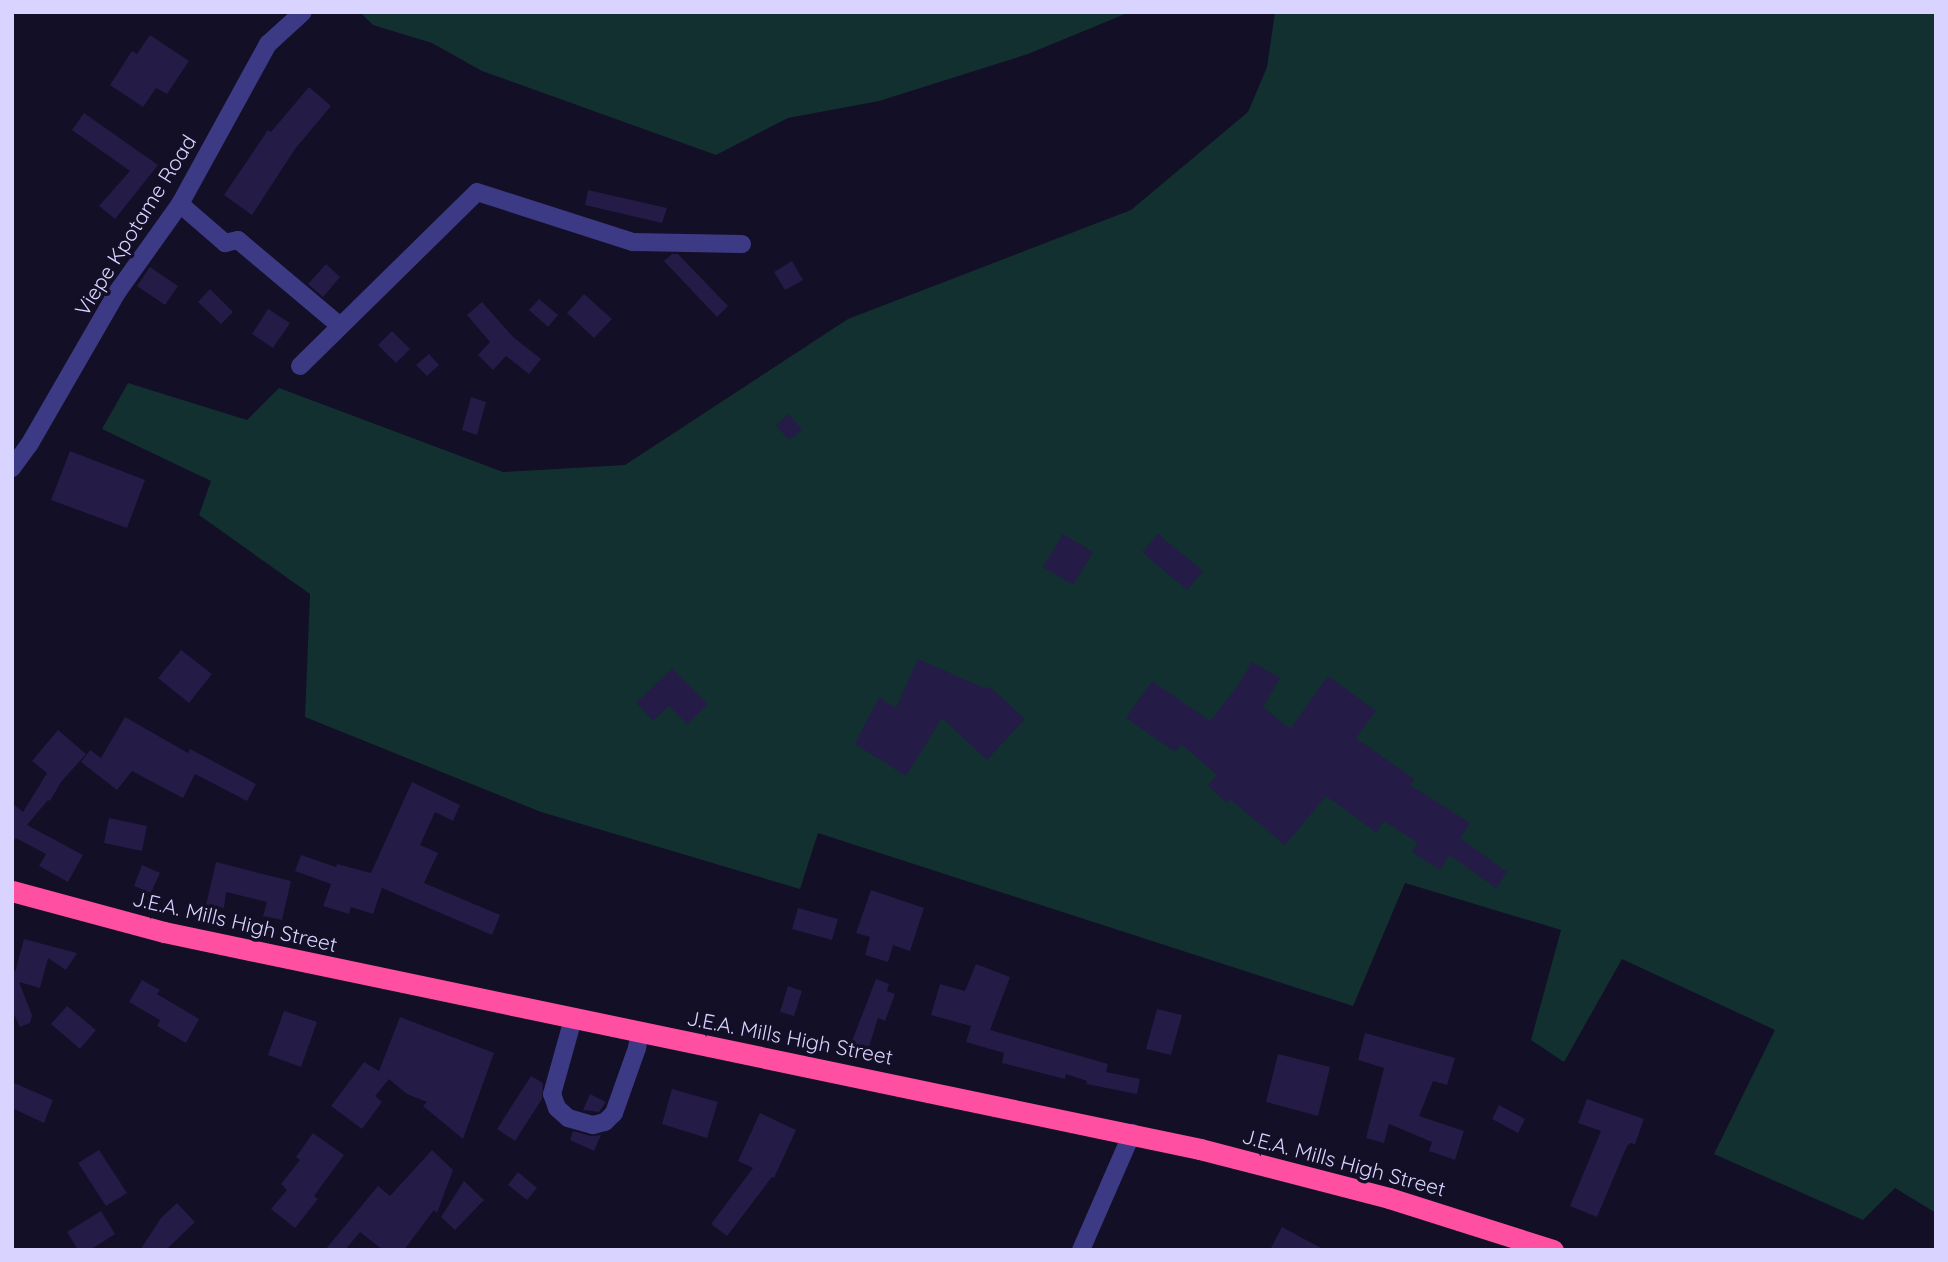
<!DOCTYPE html>
<html>
<head>
<meta charset="utf-8">
<style>
  body { margin:0 }
  #map { position:relative; width:1948px; height:1262px; overflow:hidden; background:#130f26; font-family:Quicksand,sans-serif }
  div>[style] { position:absolute }
  .green>* { inset:0; background:#12302f }
  .building>* { inset:0; background:#241b47 }
  .minor>* { height:18px; margin:-9px; padding:0 9px; transform-origin:9px; border-radius:9px; background:#3d3a85 }
  .highway>* { height:21px; margin:-10.5px; padding:0 10.5px; transform-origin:10.5px; border-radius:10.5px; background:#ff4fa3 }
  span { translate:-50% -50%; white-space:nowrap; text-align:center; line-height:1.15; -webkit-text-stroke:7px #130f26; paint-order:stroke }
  .street-label { font-size:21px; color:#d9d4ff }
  .frame { position:absolute; inset:0; border:14px solid #d9d4ff; pointer-events:none }
</style>
</head>
<body>
<div id="map">
  <div class="green">
    <div style="clip-path:polygon(360px 12px,1130px 12px,1028px 54px,879px 101px,788px 118px,716px 155px,482px 71px,432px 43px,373px 25px)"></div>
    <div style="clip-path:polygon(1275px 12px,1936px 12px,1936px 1213px,1895px 1188px,1863px 1220px,1714px 1154px,1775px 1030px,1622px 959px,1564px 1062px,1531px 1040px,1561px 930px,1405px 883px,1353px 1006px,818px 833px,800px 889px,541px 812px,305px 717px,310px 594px,199px 515px,211px 481px,102px 429px,128px 383px,247px 420px,279px 388px,503px 472px,625px 465px,848px 319px,1131px 210px,1248px 112px,1267px 67px)"></div>
  </div>
  <div class="building">
    <div style="clip-path:polygon(150px 35px,189px 61px,167px 94px,156px 88px,143px 107px,110px 85px,132px 51px,137px 54px)"></div>
    <div style="clip-path:polygon(309px 87px,331px 106px,295px 149px,252px 215px,224px 195px,268px 130px,271px 132px)"></div>
    <div style="clip-path:polygon(84px 113px,158px 165px,115px 219px,99px 206px,130px 171px,72px 130px)"></div>
    <div style="clip-path:polygon(588px 190px,667px 208px,662px 223px,585px 205px)"></div>
    <div style="clip-path:polygon(672px 254px,678px 254px,728px 306px,717px 317px,664px 261px)"></div>
    <div style="clip-path:polygon(792px 261px,803px 280px,785px 290px,774px 272px)"></div>
    <div style="clip-path:polygon(326px 264px,340px 277px,323px 297px,308px 284px)"></div>
    <div style="clip-path:polygon(150px 267px,178px 286px,165px 305px,137px 286px)"></div>
    <div style="clip-path:polygon(210px 289px,233px 312px,221px 324px,198px 302px)"></div>
    <div style="clip-path:polygon(584px 294px,612px 319px,594px 338px,567px 313px)"></div>
    <div style="clip-path:polygon(539px 299px,558px 315px,548px 327px,529px 310px)"></div>
    <div style="clip-path:polygon(482px 302px,513px 337px,541px 359px,529px 374px,506px 356px,493px 370px,478px 355px,490px 342px,467px 315px)"></div>
    <div style="clip-path:polygon(268px 309px,290px 323px,273px 348px,252px 334px)"></div>
    <div style="clip-path:polygon(392px 331px,410px 349px,396px 363px,378px 345px)"></div>
    <div style="clip-path:polygon(429px 354px,439px 365px,427px 376px,416px 365px)"></div>
    <div style="clip-path:polygon(471px 397px,486px 402px,477px 435px,462px 430px)"></div>
    <div style="clip-path:polygon(789px 414px,802px 430px,789px 440px,776px 425px)"></div>
    <div style="clip-path:polygon(70px 451px,145px 480px,127px 528px,51px 500px)"></div>
    <div style="clip-path:polygon(1063px 534px,1093px 552px,1073px 585px,1043px 567px)"></div>
    <div style="clip-path:polygon(1158px 534px,1203px 571px,1187px 590px,1142px 552px)"></div>
    <div style="clip-path:polygon(181px 650px,212px 674px,189px 703px,158px 678px)"></div>
    <div style="clip-path:polygon(918px 659px,986px 689px,989px 686px,1025px 719px,987px 760px,942px 718px,906px 776px,855px 744px,879px 697px,896px 708px)"></div>
    <div style="clip-path:polygon(1252px 662px,1280px 678px,1263px 707px,1290px 729px,1328px 676px,1376px 711px,1356px 738px,1414px 779px,1410px 785px,1470px 823px,1460px 838px,1507px 872px,1496px 888px,1449px 855px,1440px 870px,1412px 852px,1418px 843px,1384px 821px,1376px 832px,1326px 796px,1285px 845px,1230px 799px,1227px 803px,1208px 786px,1217px 775px,1181px 744px,1175px 752px,1126px 718px,1152px 681px,1210px 721px,1237px 687px)"></div>
    <div style="clip-path:polygon(672px 668px,708px 704px,687px 724px,669px 706px,653px 721px,636px 703px)"></div>
    <div style="clip-path:polygon(125px 717px,188px 753px,190px 749px,256px 784px,247px 801px,195px 774px,183px 798px,132px 771px,117px 790px,81px 762px,90px 750px,101px 758px)"></div>
    <div style="clip-path:polygon(58px 730px,86px 754px,61px 782px,50px 801px,48px 800px,27px 825px,83px 855px,68px 882px,39px 866px,46px 854px,16px 838px,12px 843px,12px 803px,23px 812px,47px 773px,32px 761px)"></div>
    <div style="clip-path:polygon(412px 782px,460px 805px,453px 821px,435px 812px,420px 845px,438px 853px,424px 883px,500px 915px,492px 935px,382px 888px,373px 914px,351px 907px,349px 914px,323px 906px,331px 884px,295px 871px,301px 855px,336px 867px,337px 864px,371px 873px)"></div>
    <div style="clip-path:polygon(109px 818px,147px 826px,142px 851px,104px 843px)"></div>
    <div style="clip-path:polygon(216px 862px,291px 881px,282px 920px,263px 916px,267px 902px,226px 892px,224px 908px,206px 905px)"></div>
    <div style="clip-path:polygon(142px 865px,160px 873px,151px 893px,134px 886px)"></div>
    <div style="clip-path:polygon(871px 890px,924px 908px,910px 951px,893px 945px,888px 962px,865px 955px,870px 937px,856px 933px)"></div>
    <div style="clip-path:polygon(798px 908px,838px 919px,832px 940px,792px 929px)"></div>
    <div style="clip-path:polygon(24px 939px,77px 953px,66px 970px,48px 958px,40px 988px,19px 982px,32px 1015px,30px 1023px,20px 1027px,12px 1010px,12px 967px,15px 972px)"></div>
    <div style="clip-path:polygon(976px 964px,1010px 977px,990px 1030px,1108px 1064px,1106px 1072px,1140px 1079px,1137px 1094px,1086px 1084px,1087px 1081px,1066px 1074px,1065px 1079px,1002px 1063px,1004px 1053px,966px 1042px,971px 1026px,931px 1015px,940px 984px,965px 991px)"></div>
    <div style="clip-path:polygon(876px 979px,889px 984px,887px 991px,895px 994px,885px 1021px,878px 1018px,865px 1060px,847px 1054px)"></div>
    <div style="clip-path:polygon(142px 980px,160px 990px,157px 994px,199px 1019px,186px 1043px,157px 1026px,160px 1020px,129px 1002px)"></div>
    <div style="clip-path:polygon(788px 986px,802px 991px,794px 1016px,780px 1012px)"></div>
    <div style="clip-path:polygon(67px 1006px,96px 1030px,80px 1049px,51px 1024px)"></div>
    <div style="clip-path:polygon(1157px 1009px,1182px 1015px,1171px 1055px,1146px 1049px)"></div>
    <div style="clip-path:polygon(284px 1011px,317px 1022px,301px 1067px,268px 1055px)"></div>
    <div style="clip-path:polygon(400px 1017px,494px 1053px,463px 1139px,423px 1106px,427px 1102px,407px 1094px,389px 1079px,375px 1096px,382px 1102px,362px 1129px,331px 1106px,364px 1062px,379px 1071px)"></div>
    <div style="clip-path:polygon(1365px 1033px,1455px 1058px,1447px 1085px,1433px 1081px,1419px 1116px,1464px 1131px,1455px 1160px,1429px 1151px,1432px 1142px,1389px 1124px,1384px 1143px,1366px 1138px,1384px 1068px,1358px 1060px)"></div>
    <div style="clip-path:polygon(1278px 1054px,1330px 1067px,1318px 1116px,1266px 1102px)"></div>
    <div style="clip-path:polygon(531px 1076px,543px 1083px,542px 1099px,515px 1141px,497px 1129px)"></div>
    <div style="clip-path:polygon(12px 1082px,53px 1100px,44px 1123px,12px 1108px)"></div>
    <div style="clip-path:polygon(672px 1089px,718px 1102px,707px 1138px,662px 1124px)"></div>
    <div style="clip-path:polygon(590px 1094px,606px 1102px,599px 1112px,583px 1110px)"></div>
    <div style="clip-path:polygon(1587px 1099px,1644px 1119px,1635px 1144px,1630px 1143px,1627px 1146px,1597px 1217px,1570px 1206px,1601px 1131px,1578px 1123px)"></div>
    <div style="clip-path:polygon(1499px 1105px,1525px 1119px,1518px 1133px,1492px 1119px)"></div>
    <div style="clip-path:polygon(760px 1113px,796px 1130px,774px 1178px,772px 1177px,727px 1236px,711px 1224px,753px 1168px,738px 1161px)"></div>
    <div style="clip-path:polygon(573px 1131px,591px 1136px,601px 1135px,594px 1151px,570px 1140px)"></div>
    <div style="clip-path:polygon(313px 1133px,344px 1155px,314px 1196px,318px 1199px,295px 1228px,271px 1209px,287px 1190px,281px 1184px,300px 1160px,296px 1157px)"></div>
    <div style="clip-path:polygon(99px 1150px,127px 1193px,106px 1206px,78px 1163px)"></div>
    <div style="clip-path:polygon(432px 1150px,453px 1170px,437px 1213px,434px 1210px,404px 1250px,383px 1250px,360px 1232px,345px 1250px,325px 1250px,378px 1186px,390px 1196px)"></div>
    <div style="clip-path:polygon(518px 1172px,537px 1188px,527px 1200px,508px 1185px)"></div>
    <div style="clip-path:polygon(464px 1181px,484px 1200px,455px 1230px,441px 1217px)"></div>
    <div style="clip-path:polygon(177px 1203px,195px 1222px,166px 1250px,140px 1250px,161px 1218px)"></div>
    <div style="clip-path:polygon(101px 1211px,115px 1234px,90px 1250px,78px 1250px,67px 1232px)"></div>
    <div style="clip-path:polygon(1282px 1227px,1304px 1239px,1325px 1250px,1270px 1250px)"></div>
  </div>
  <div class="minor">
    <div style="left:180px;top:204px;width:60px;rotate:40.9deg"></div>
    <div style="left:225px;top:243px;width:13px;rotate:-13deg"></div>
    <div style="left:238px;top:240px;width:133px;rotate:40.1deg"></div>
    <div style="left:300px;top:366px;width:248px;rotate:-44.5deg"></div>
    <div style="left:477px;top:192px;width:164px;rotate:17.8deg"></div>
    <div style="left:633px;top:242px;width:109px;rotate:1.1deg"></div>
    <div style="left:12px;top:468px;width:29px;rotate:-54deg"></div>
    <div style="left:29px;top:445px;width:178px;rotate:-60deg"></div>
    <div style="left:118px;top:291px;width:107px;rotate:-54.5deg"></div>
    <div style="left:180px;top:204px;width:183px;rotate:-61.2deg"></div>
    <div style="left:268px;top:44px;width:47px;rotate:-42.4deg"></div>
    <div style="left:573px;top:1019px;width:78px;rotate:105.6deg"></div>
    <div style="left:552px;top:1094px;width:15px;rotate:70deg"></div>
    <div style="left:557px;top:1108px;width:15px;rotate:42deg"></div>
    <div style="left:568px;top:1118px;width:26px;rotate:16deg"></div>
    <div style="left:593px;top:1125px;width:12px;rotate:-14deg"></div>
    <div style="left:605px;top:1122px;width:13px;rotate:-45deg"></div>
    <div style="left:614px;top:1113px;width:69px;rotate:-70.5deg"></div>
    <div style="left:637px;top:1048px;width:16px;rotate:-79deg"></div>
    <div style="left:1081px;top:1250px;width:128px;rotate:-66.4deg"></div>
  </div>
  <div class="highway">
    <div style="left:12px;top:891px;width:157px;rotate:15.1deg"></div>
    <div style="left:164px;top:932px;width:1058px;rotate:11.83deg"></div>
    <div style="left:1200px;top:1149px;width:195px;rotate:14.5deg"></div>
    <div style="left:1389px;top:1198px;width:172px;rotate:17.6deg"></div>
  </div>
  <div class="street-label">
    <span style="left:135px;top:225px;rotate:-58deg">Viepe Kpotame Road</span>
    <span style="left:235px;top:921px;rotate:13deg">J.E.A. Mills High Street</span>
    <span style="left:790px;top:1037px;rotate:11deg">J.E.A. Mills High Street</span>
    <span style="left:1344px;top:1162px;rotate:15deg">J.E.A. Mills High Street</span>
  </div>
  <div class="frame"></div>
</div>
</body>
</html>
